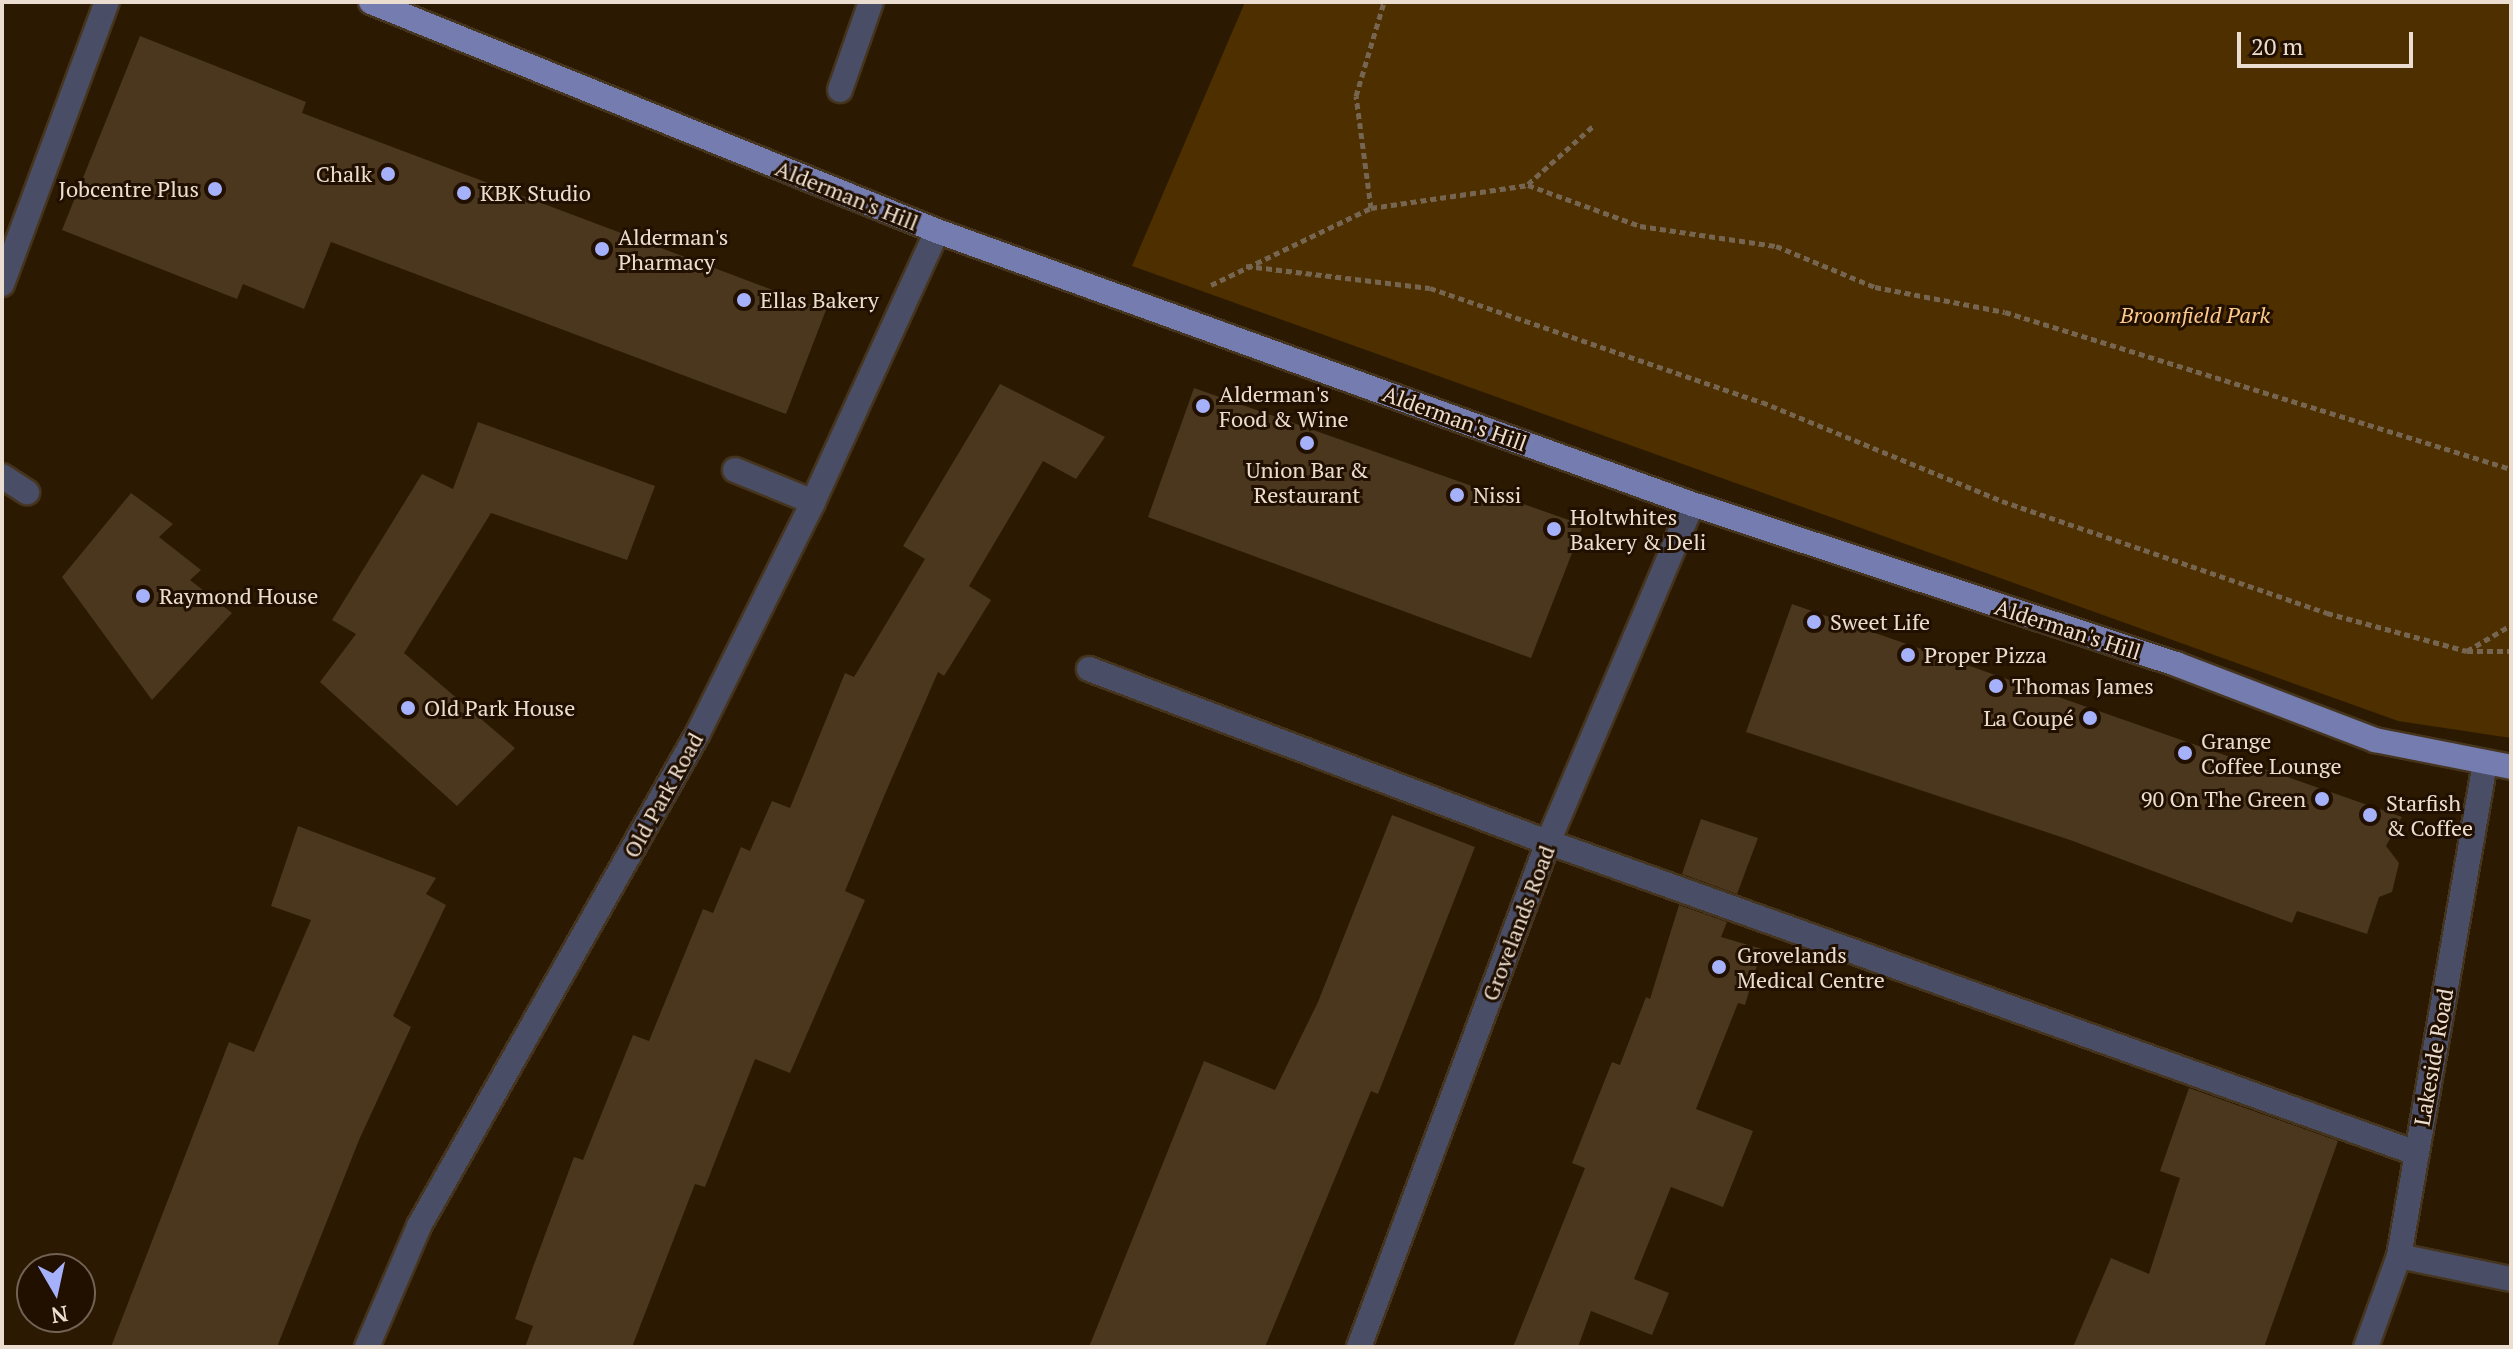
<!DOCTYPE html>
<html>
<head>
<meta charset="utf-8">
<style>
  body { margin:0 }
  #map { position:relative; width:2513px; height:1349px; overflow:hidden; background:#2b1901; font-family:"PT Serif",serif }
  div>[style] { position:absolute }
  .green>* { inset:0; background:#4d2f00 }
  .building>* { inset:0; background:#4b371e }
  .path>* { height:5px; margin-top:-2.5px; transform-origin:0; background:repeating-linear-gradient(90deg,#756551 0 6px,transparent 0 10px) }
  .roads { filter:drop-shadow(2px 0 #46351e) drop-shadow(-2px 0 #46351e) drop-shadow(0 2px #46351e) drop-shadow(0 -2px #46351e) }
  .service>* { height:24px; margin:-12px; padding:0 12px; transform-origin:12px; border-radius:12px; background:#494d66 }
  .minor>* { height:24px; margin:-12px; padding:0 12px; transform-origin:12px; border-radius:12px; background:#494d66 }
  .primary>* { height:24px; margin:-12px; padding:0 12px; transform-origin:12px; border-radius:12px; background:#747cb0 }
  .dots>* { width:22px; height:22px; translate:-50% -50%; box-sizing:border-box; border:4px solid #211000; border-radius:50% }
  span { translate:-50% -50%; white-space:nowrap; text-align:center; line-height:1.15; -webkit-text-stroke:6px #211000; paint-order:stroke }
  .poi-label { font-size:22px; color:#ebded0 }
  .right { translate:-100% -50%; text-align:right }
  .left { translate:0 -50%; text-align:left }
  .street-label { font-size:22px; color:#ebded0 }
  .park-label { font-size:22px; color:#fdc98a; font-style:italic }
  .frame { position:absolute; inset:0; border:4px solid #ebded0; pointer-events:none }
  .north { position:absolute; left:16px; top:1253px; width:80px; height:80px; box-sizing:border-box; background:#211000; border:2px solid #726253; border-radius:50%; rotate:171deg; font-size:22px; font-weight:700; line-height:32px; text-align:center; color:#ebded0 }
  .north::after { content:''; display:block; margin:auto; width:28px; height:36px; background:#a6b1fc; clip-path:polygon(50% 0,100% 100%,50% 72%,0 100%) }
  .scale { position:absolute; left:2237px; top:32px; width:176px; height:36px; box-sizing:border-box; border:4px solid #ebded0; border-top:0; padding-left:10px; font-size:24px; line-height:28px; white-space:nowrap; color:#ebded0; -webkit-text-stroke:6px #211000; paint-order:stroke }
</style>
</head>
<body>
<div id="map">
  <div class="green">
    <div style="clip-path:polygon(1245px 2px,2511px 2px,2511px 738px,2398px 721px,1132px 266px)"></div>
  </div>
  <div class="building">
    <div style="clip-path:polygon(140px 36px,306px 102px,302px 113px,826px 310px,786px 414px,331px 242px,304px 309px,243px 284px,237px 299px,62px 230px)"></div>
    <div style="clip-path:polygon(1000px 384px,1105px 437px,1076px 479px,1043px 461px,969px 586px,991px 600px,944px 676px,938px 672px,885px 794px,845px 891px,865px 900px,790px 1073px,755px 1059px,705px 1187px,695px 1184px,632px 1347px,525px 1347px,533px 1326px,515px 1319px,533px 1267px,574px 1157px,583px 1160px,633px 1035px,649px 1041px,703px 909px,713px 913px,741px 847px,750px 851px,772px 801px,790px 808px,845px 673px,854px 677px,925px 559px,903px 546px)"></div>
    <div style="clip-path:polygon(1194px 388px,1583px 525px,1531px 658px,1148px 517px)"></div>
    <div style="clip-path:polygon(478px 422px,655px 486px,627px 560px,491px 513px,404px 653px,515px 748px,457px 806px,320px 682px,356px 634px,332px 620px,422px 474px,453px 489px)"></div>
    <div style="clip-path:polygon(131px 493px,173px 524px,159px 537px,201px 570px,190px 580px,232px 613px,152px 700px,62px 577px)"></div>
    <div style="clip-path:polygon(1792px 604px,2402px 817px,2386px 846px,2399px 863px,2392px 892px,2379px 897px,2367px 934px,2297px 911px,2292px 923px,2070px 840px,1746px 732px)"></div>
    <div style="clip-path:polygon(1392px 815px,1475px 847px,1378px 1094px,1371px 1091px,1265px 1347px,1089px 1347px,1204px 1061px,1275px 1090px,1318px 1002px)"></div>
    <div style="clip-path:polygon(1701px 819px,1758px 838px,1737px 894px,1682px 874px)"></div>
    <div style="clip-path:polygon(298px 826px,436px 878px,426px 894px,446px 905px,393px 1016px,411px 1027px,359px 1140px,277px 1347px,111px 1347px,229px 1042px,254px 1052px,311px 920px,271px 906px)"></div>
    <div style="clip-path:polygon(1679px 905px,1727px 922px,1721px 937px,1762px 949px,1745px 1005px,1738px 1003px,1696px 1109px,1753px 1131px,1723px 1207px,1671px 1187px,1634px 1279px,1669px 1293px,1652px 1335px,1591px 1311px,1578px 1347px,1513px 1347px,1585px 1168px,1572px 1163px,1612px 1062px,1620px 1065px,1646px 997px,1650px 999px)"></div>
    <div style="clip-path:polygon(2189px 1088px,2338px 1141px,2264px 1347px,2073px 1347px,2111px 1258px,2149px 1274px,2180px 1178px,2160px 1171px)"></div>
  </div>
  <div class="path">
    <div style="left:1528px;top:184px;width:87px;rotate:-41.7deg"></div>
    <div style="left:1371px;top:208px;width:113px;rotate:-97.6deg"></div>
    <div style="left:1356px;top:96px;width:98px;rotate:-73.4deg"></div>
    <div style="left:1246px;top:266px;width:185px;rotate:6.8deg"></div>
    <div style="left:1430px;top:288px;width:351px;rotate:19deg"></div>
    <div style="left:1762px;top:402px;width:260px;rotate:22.4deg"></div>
    <div style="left:2002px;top:501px;width:344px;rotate:19deg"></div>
    <div style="left:2327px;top:613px;width:145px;rotate:15.2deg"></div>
    <div style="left:2467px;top:651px;width:44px"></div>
    <div style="left:1211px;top:285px;width:178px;rotate:-25.7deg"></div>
    <div style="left:1371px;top:208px;width:159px;rotate:-8.3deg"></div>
    <div style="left:1528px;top:185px;width:119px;rotate:20.1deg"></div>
    <div style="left:1640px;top:226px;width:137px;rotate:8.4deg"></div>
    <div style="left:1776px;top:246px;width:107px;rotate:22.5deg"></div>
    <div style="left:1875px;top:287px;width:132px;rotate:10.9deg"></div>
    <div style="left:2005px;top:312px;width:530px;rotate:17.24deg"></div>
    <div style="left:2467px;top:651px;width:51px;rotate:-30.6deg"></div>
  </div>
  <div class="roads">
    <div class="service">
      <div style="left:2px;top:284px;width:301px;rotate:-69.6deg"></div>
      <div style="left:735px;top:470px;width:84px;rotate:22.3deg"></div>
      <div style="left:2px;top:476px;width:30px;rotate:33deg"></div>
      <div style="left:1089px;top:669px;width:491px;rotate:20.7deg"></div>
      <div style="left:1548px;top:842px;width:922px;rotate:19.71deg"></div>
    </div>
    <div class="minor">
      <div style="left:840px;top:90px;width:93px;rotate:-70.6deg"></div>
      <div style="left:2399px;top:1256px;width:114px;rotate:11.6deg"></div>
      <div style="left:367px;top:1347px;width:132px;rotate:-66.7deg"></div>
      <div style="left:419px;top:1226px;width:566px;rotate:-60.49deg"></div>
      <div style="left:698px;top:733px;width:258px;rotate:-63.5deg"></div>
      <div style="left:813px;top:502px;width:298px;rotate:-65.4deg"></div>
      <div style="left:1359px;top:1347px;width:539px;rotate:-69.48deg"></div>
      <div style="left:1548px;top:842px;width:367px;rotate:-66.9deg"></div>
      <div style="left:2366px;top:1347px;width:97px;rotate:-70.1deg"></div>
      <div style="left:2399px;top:1256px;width:500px;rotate:-80.1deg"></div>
    </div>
    <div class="primary">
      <div style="left:371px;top:2px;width:611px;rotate:22.03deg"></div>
      <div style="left:937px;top:231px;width:803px;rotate:19.88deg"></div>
      <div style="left:1692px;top:504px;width:510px;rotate:18.29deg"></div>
      <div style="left:2176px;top:664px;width:213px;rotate:20.9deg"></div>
      <div style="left:2375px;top:740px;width:139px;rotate:11.2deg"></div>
    </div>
  </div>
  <div class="dots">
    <div style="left:388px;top:174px;background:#a6b1fc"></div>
    <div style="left:215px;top:189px;background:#a6b1fc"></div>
    <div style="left:464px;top:193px;background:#a6b1fc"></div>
    <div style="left:602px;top:249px;background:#a6b1fc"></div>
    <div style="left:744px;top:300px;background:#a6b1fc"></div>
    <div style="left:1203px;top:406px;background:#a6b1fc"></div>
    <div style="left:1307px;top:443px;background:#a6b1fc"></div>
    <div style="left:1457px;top:495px;background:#a6b1fc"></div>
    <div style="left:1554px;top:529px;background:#a6b1fc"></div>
    <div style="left:143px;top:596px;background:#a6b1fc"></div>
    <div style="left:1814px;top:622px;background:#a6b1fc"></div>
    <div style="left:1908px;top:655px;background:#a6b1fc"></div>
    <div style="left:1996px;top:686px;background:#a6b1fc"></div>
    <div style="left:408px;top:708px;background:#a6b1fc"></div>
    <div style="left:2090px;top:718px;background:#a6b1fc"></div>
    <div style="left:2185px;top:753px;background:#a6b1fc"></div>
    <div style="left:2322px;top:799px;background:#a6b1fc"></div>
    <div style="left:2370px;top:815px;background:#a6b1fc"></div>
    <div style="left:1719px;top:967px;background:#a6b1fc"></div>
  </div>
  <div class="poi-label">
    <span class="right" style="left:372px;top:174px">Chalk</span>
    <span class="right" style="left:199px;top:189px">Jobcentre Plus</span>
    <span class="left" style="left:480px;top:193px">KBK Studio</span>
    <span class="left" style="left:618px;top:249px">Alderman's<br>Pharmacy</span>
    <span class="left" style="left:760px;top:300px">Ellas Bakery</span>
    <span class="left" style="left:1219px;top:406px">Alderman's<br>Food &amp; Wine</span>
    <span style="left:1307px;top:482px">Union Bar &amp;<br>Restaurant</span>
    <span class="left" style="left:1473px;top:495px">Nissi</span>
    <span class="left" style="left:1570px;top:529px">Holtwhites<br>Bakery &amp; Deli</span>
    <span class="left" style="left:159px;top:596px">Raymond House</span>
    <span class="left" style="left:1830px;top:622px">Sweet Life</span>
    <span class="left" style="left:1924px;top:655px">Proper Pizza</span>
    <span class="left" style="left:2012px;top:686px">Thomas James</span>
    <span class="left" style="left:424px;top:708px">Old Park House</span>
    <span class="right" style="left:2074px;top:718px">La Coupé</span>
    <span class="left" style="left:2201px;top:753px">Grange<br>Coffee Lounge</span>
    <span class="right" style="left:2306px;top:799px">90 On The Green</span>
    <span class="left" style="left:2386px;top:815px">Starfish<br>&amp; Coffee</span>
    <span class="left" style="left:1737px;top:967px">Grovelands<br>Medical Centre</span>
  </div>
  <div class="street-label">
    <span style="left:847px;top:195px;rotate:22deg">Alderman's Hill</span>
    <span style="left:1455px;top:418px;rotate:20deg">Alderman's Hill</span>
    <span style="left:2068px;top:629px;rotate:18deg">Alderman's Hill</span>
    <span style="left:663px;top:795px;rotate:-61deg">Old Park Road</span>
    <span style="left:1518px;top:923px;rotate:-69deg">Grovelands Road</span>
    <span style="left:2433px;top:1057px;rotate:-80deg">Lakeside Road</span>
  </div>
  <div class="park-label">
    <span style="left:2195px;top:315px">Broomfield Park</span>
  </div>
  <div class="frame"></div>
  <div class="north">N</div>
  <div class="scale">20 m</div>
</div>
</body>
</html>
